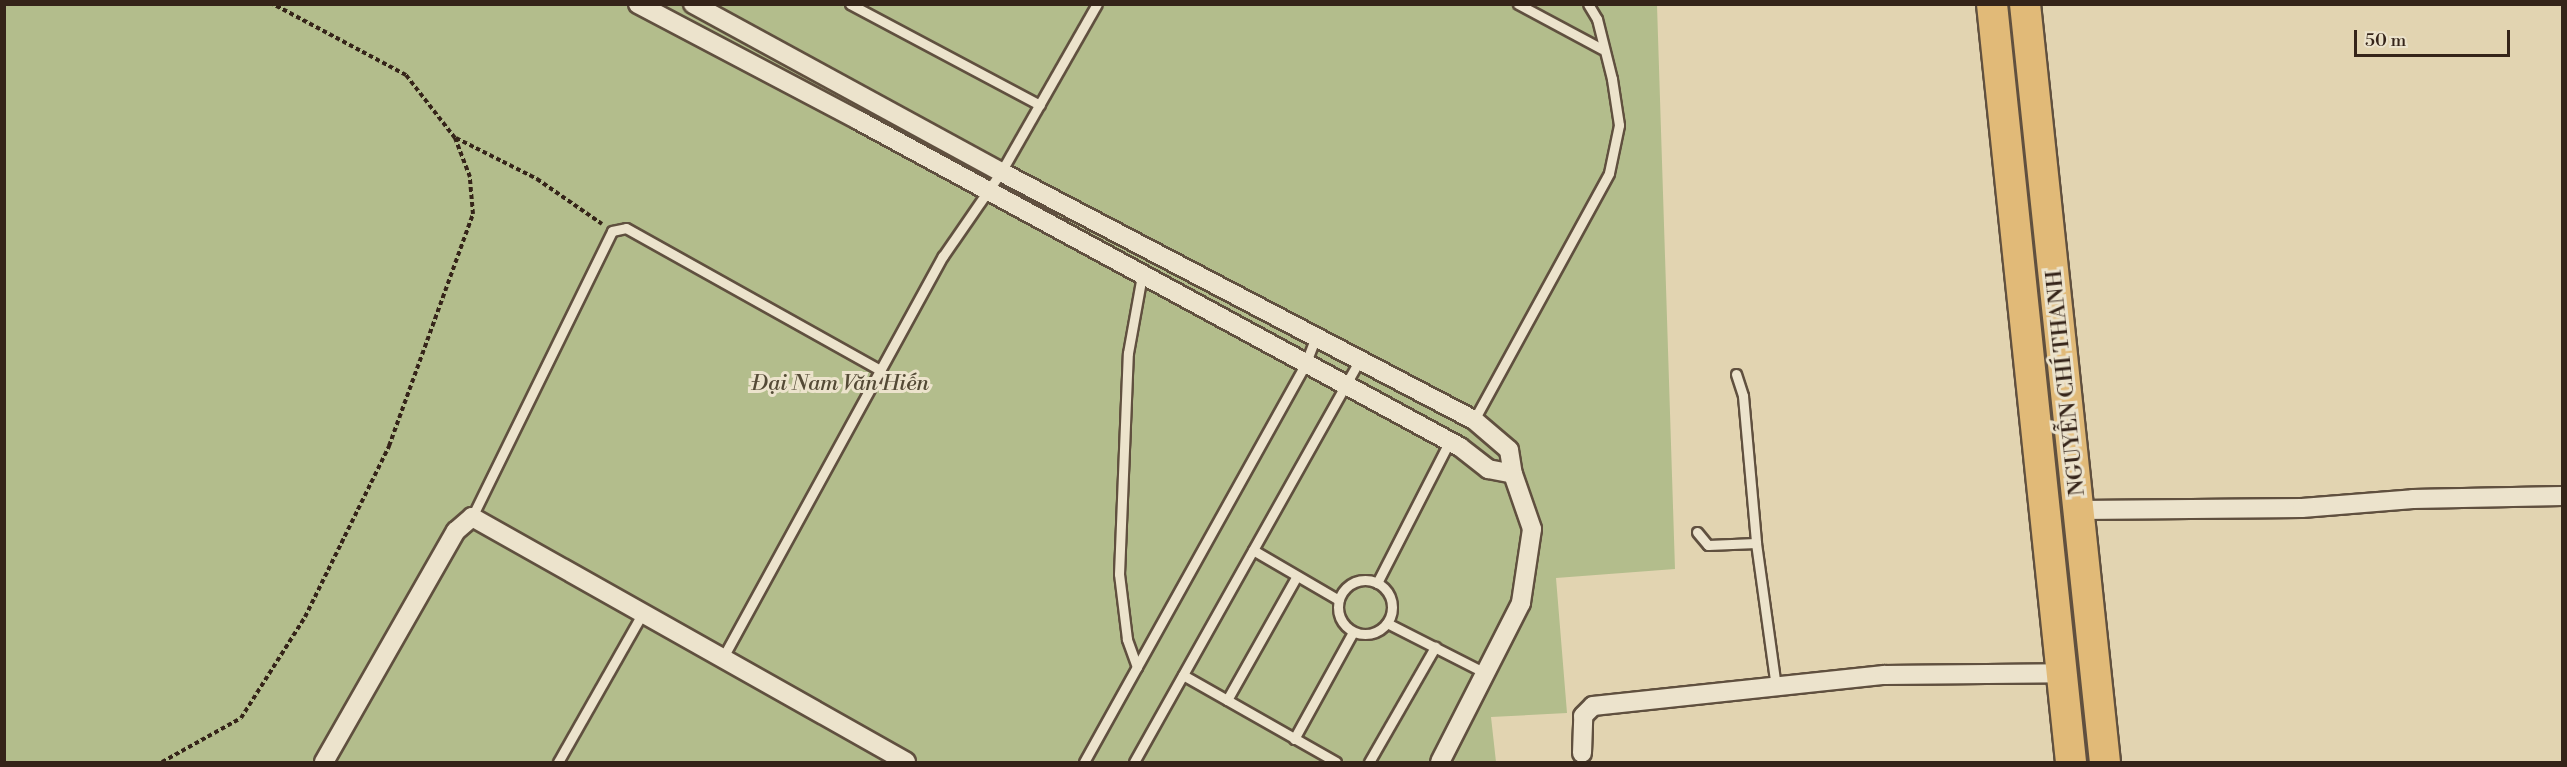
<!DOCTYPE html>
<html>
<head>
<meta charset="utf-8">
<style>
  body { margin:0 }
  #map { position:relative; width:2567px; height:767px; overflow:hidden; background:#e2d4b1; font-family:"Libre Bodoni",serif }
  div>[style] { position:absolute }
  .green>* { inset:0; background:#b3bd8c }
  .path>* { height:4px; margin-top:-2px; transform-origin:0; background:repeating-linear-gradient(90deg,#352419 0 4.5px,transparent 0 7.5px) }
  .roads { filter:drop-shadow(2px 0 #60503f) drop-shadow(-2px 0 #60503f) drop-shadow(0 2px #60503f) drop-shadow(0 -2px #60503f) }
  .lane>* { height:9px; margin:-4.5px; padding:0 4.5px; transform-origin:4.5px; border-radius:4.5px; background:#ece3cc }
  .lane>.ring { margin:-4.5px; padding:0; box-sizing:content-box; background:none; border:9px solid #ece3cc; border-radius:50% }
  .street>* { height:18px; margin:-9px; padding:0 9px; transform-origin:9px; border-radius:9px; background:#ece3cc }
  .primary>* { height:30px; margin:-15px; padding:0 15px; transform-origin:15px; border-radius:15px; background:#e1ba78 }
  span { translate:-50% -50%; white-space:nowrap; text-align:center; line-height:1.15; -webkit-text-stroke:6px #ece3cc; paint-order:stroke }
  .street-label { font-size:22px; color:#352419 }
  .park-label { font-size:22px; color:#544a36; font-style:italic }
  .frame { position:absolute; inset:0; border:6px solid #352419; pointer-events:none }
  .scale { position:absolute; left:2354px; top:30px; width:156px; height:27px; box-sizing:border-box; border:3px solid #352419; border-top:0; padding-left:8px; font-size:18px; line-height:21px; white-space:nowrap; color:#352419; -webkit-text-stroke:4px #ece3cc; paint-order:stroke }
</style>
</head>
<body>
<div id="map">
  <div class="green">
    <div style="clip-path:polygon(4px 5px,1657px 5px,1675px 569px,1556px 578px,1567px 713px,1491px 717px,1496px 762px,5px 762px)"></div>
  </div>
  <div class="path">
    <div style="left:456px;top:138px;width:91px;rotate:26.8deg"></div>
    <div style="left:537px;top:179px;width:79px;rotate:34.7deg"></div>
    <div style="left:162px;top:762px;width:90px;rotate:-29.1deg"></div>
    <div style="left:241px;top:718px;width:120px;rotate:-57.6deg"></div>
    <div style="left:305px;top:617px;width:191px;rotate:-63.8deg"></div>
    <div style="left:389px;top:446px;width:247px;rotate:-70.1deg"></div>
    <div style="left:473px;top:214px;width:37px;rotate:-95deg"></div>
    <div style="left:470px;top:177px;width:42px;rotate:-111deg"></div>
    <div style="left:455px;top:138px;width:80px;rotate:-127.9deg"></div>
    <div style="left:406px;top:75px;width:151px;rotate:-151.9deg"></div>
  </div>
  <div class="roads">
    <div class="lane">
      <div style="left:850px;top:4px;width:215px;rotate:28deg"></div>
      <div style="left:1518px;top:4px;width:95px;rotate:28.2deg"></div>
      <div style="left:1736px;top:374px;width:23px;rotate:72deg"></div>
      <div style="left:1743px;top:396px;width:148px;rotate:84.9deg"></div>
      <div style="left:1756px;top:543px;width:146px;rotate:82.1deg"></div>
      <div style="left:1474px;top:420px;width:281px;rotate:-61.3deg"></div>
      <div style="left:1609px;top:173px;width:49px;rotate:-78.2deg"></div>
      <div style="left:1619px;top:125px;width:47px;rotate:-98.7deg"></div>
      <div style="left:1612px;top:79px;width:62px;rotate:-104deg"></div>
      <div style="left:1597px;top:19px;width:17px;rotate:-121deg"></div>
      <div style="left:472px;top:517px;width:318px;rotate:-63.9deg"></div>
      <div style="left:612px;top:231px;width:14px;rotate:-12deg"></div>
      <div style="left:626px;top:228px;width:289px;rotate:29.2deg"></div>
      <div style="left:1697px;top:532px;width:17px;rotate:50deg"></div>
      <div style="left:1708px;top:545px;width:48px;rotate:-2.4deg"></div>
      <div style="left:1253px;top:550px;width:99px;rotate:30.2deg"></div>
      <div class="ring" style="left:1338px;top:580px;width:45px;height:45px"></div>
      <div style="left:1377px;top:583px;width:158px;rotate:-62.9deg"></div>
      <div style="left:1387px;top:623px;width:112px;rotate:27deg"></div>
      <div style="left:721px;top:661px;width:462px;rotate:-61.3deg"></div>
      <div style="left:943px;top:256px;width:102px;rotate:-55.4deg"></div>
      <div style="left:1001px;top:172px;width:193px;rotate:-60.3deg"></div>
      <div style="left:1137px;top:667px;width:30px;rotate:-110deg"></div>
      <div style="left:1127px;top:639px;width:65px;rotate:-97deg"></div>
      <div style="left:1119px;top:574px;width:221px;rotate:-87.7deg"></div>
      <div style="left:1128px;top:353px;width:79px;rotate:-79.8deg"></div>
      <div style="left:1183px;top:675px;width:176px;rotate:29.6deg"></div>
      <div style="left:1227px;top:700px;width:142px;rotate:-60.6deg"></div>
      <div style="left:1294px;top:739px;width:122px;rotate:-61.1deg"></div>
      <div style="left:558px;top:762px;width:170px;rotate:-60.4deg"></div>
      <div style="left:1084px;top:762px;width:454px;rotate:-60.9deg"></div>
      <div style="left:1305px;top:365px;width:31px;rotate:-69deg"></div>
      <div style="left:1134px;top:762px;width:462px;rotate:-60.7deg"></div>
      <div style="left:1369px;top:762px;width:133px;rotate:-60.1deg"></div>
    </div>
    <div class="street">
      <div style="left:638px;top:4px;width:249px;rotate:27.8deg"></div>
      <div style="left:858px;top:120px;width:685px;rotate:28.51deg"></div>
      <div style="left:1460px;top:447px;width:36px;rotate:38deg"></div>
      <div style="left:1488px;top:469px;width:25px;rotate:11deg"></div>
      <div style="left:693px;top:4px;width:351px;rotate:28.6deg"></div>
      <div style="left:1001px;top:172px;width:534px;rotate:27.67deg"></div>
      <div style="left:1474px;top:420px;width:46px;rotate:40.6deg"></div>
      <div style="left:1509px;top:450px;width:24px;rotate:81deg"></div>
      <div style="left:1513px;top:474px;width:58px;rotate:70.9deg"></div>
      <div style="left:1532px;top:529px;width:75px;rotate:98.5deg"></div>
      <div style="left:1521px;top:603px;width:178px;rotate:117deg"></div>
      <div style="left:2080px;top:510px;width:222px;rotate:-0.5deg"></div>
      <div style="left:2302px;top:508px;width:111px;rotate:-4.6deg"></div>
      <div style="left:2413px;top:499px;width:149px;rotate:-1.2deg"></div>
      <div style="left:1582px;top:753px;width:37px;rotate:-88deg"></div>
      <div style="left:1583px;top:716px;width:14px;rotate:-45deg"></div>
      <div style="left:1593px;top:706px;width:293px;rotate:-6.1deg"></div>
      <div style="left:1884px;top:675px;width:179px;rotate:-0.6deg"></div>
      <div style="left:324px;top:762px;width:266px;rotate:-60.3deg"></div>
      <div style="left:456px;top:531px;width:21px;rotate:-41deg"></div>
      <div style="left:472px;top:517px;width:498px;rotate:29.4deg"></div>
    </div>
    <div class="primary">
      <div style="left:1992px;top:4px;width:762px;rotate:84.05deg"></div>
      <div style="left:2025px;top:4px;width:762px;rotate:83.98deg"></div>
    </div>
  </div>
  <div class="street-label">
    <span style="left:2066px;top:383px;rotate:-96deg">NGUYỄN CHÍ THANH</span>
  </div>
  <div class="park-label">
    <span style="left:840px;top:384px">Đại Nam Văn Hiến</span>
  </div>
  <div class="frame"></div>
  <div class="scale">50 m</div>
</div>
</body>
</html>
